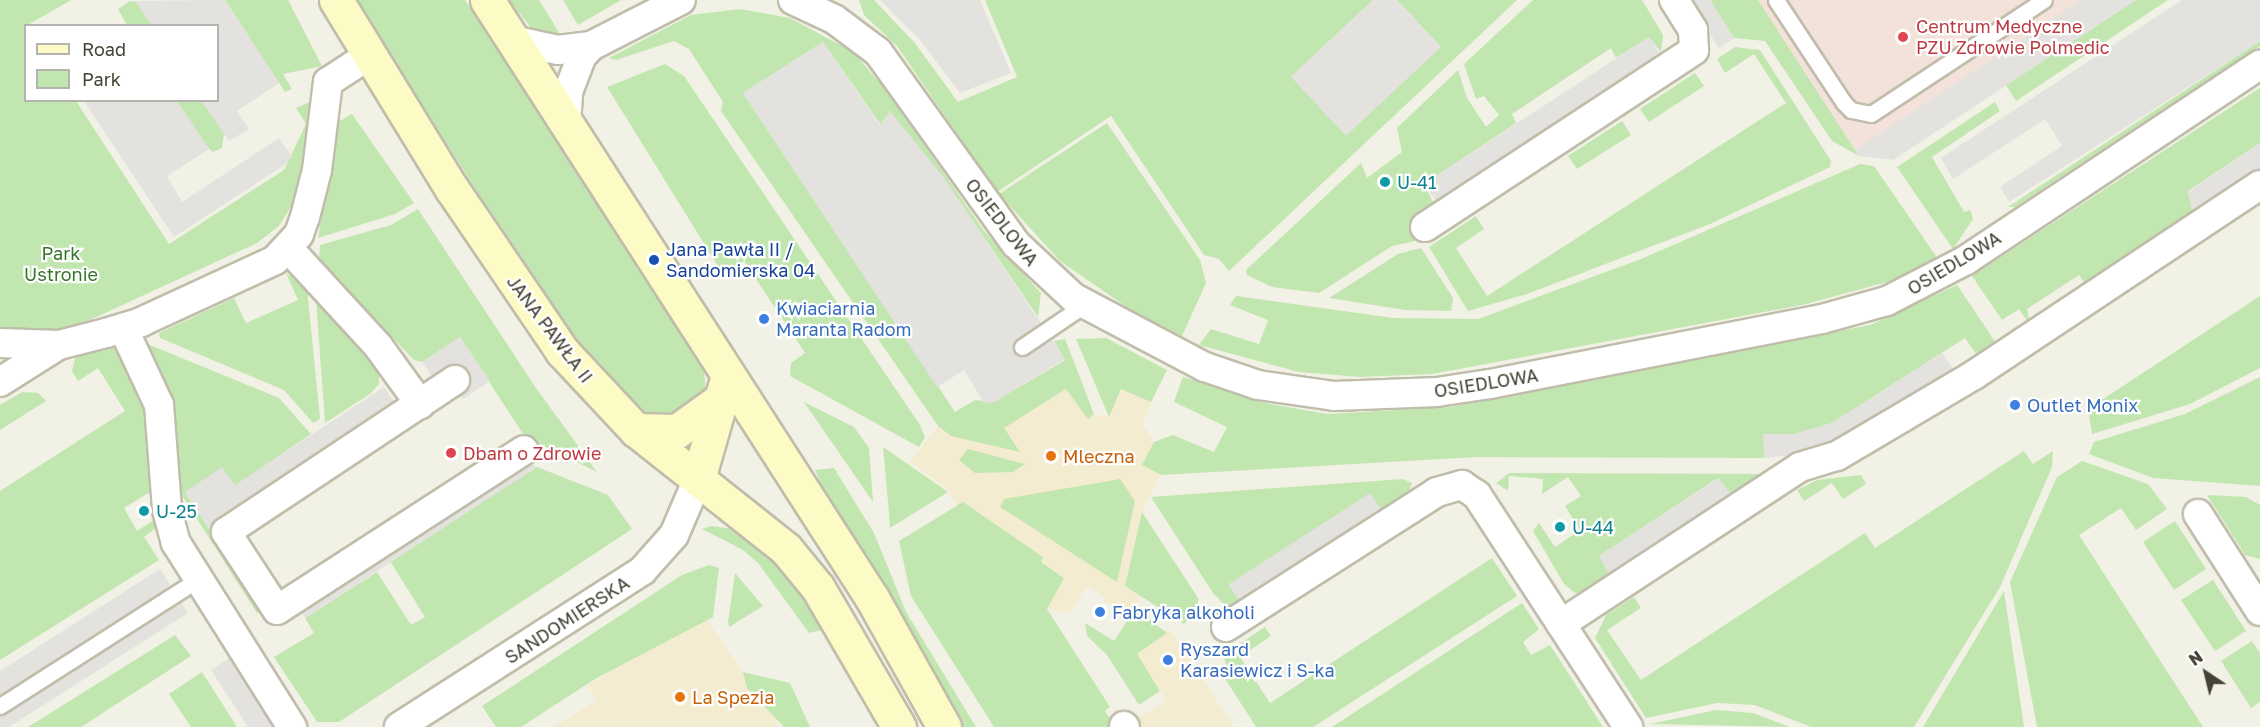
<!DOCTYPE html>
<html>
<head>
<meta charset="utf-8">
<style>
  body { margin:0 }
  #map { position:relative; width:2260px; height:727px; overflow:hidden; background:#f2f1e6; font-family:"Golos Text",sans-serif }
  div>[style] { position:absolute }
  .commercial>* { inset:0; background:#f4ecd1 }
  .medical>* { inset:0; background:#f3e2d9 }
  .green>* { inset:0; background:#c2e6af }
  .parking>* { inset:0; background:#e3e2de }
  .roads { filter:drop-shadow(2px 0 #c0bdab) drop-shadow(-2px 0 #c0bdab) drop-shadow(0 2px #c0bdab) drop-shadow(0 -2px #c0bdab) }
  .lane>* { height:15px; margin:-7.5px; padding:0 7.5px; transform-origin:7.5px; border-radius:7.5px; background:#fff }
  .street>* { height:28px; margin:-14px; padding:0 14px; transform-origin:14px; border-radius:14px; background:#fff }
  .secondary>* { height:33px; margin:-16.5px; padding:0 16.5px; transform-origin:16.5px; border-radius:16.5px; background:#fdfbc5 }
  .dots>* { width:16px; height:16px; translate:-50% -50%; box-sizing:border-box; border:3px solid #fff; border-radius:50% }
  span { translate:-50% -50%; white-space:nowrap; text-align:center; line-height:1.15; -webkit-text-stroke:4.5px #fff; paint-order:stroke }
  .health-label { font-size:18px; color:#be3a42 }
  .left { translate:0 -50%; text-align:left }
  .culture-label { font-size:18px; color:#0d838f }
  .street-label { font-size:18px; color:#454235 }
  .transit-label { font-size:18px; color:#164399 }
  .park-label { font-size:18px; color:#37742a }
  .shop-label { font-size:18px; color:#366cbe }
  .food-label { font-size:18px; color:#c56008 }
  .legend { position:absolute; left:24px; top:24px; width:195px; height:78px; box-sizing:border-box; background:#fff; border:2px solid #b5b3ae; margin:0; padding:8px 10px; list-style:none; font-size:18px; color:#454235 }
  .legend li { display:flex; align-items:center; gap:12px; height:30px }
  .legend b { width:30px; border:2px solid #b5b3ae }
  .north { position:absolute; left:2176px; top:643px; width:60px; height:60px; -webkit-text-stroke:4px #fff; paint-order:stroke; rotate:325deg; font-size:16px; font-weight:700; line-height:24px; text-align:center; color:#454235 }
  .north::after { content:''; display:block; margin:auto; width:21px; height:27px; background:#454235; clip-path:polygon(50% 0,100% 100%,50% 72%,0 100%) }
</style>
</head>
<body>
<div id="map">
  <div class="commercial">
    <div style="clip-path:polygon(1067px 389px,1088px 419px,1094px 414px,1109px 417px,1121px 389px,1151px 402px,1143px 424px,1154px 442px,1142px 465px,1161px 475px,1142px 512px,1125px 586px,1140px 596px,1132px 614px,1103px 601px,1105px 597px,1087px 586px,1070px 613px,1047px 609px,1064px 577px,1041px 562px,1043px 557px,957px 505px,947px 489px,910px 462px,938px 426px,951px 436px,1019px 451px,1003px 428px)"></div>
    <div style="clip-path:polygon(706px 618px,743px 672px,747px 688px,776px 716px,777px 727px,554px 727px,597px 700px,587px 685px)"></div>
    <div style="clip-path:polygon(1170px 629px,1234px 727px,1138px 727px,1134px 721px,1166px 700px,1135px 652px)"></div>
  </div>
  <div class="medical">
    <div style="clip-path:polygon(1758px 0,2081px 0,1855px 150px)"></div>
  </div>
  <div class="green">
    <div style="clip-path:polygon(0 0,71px 0,26px 26px,26px 100px,76px 101px,169px 244px,284px 170px,306px 124px,296px 108px,312px 101px,313px 117px,295px 200px,279px 226px,257px 243px,79px 325px,48px 331px,0 327px)"></div>
    <div style="clip-path:polygon(225px 0,288px 0,322px 66px,283px 74px,292px 89px,285px 92px)"></div>
    <div style="clip-path:polygon(355px 0,465px 0,704px 371px,706px 394px,695px 413px,653px 419px,593px 360px,540px 290px)"></div>
    <div style="clip-path:polygon(509px 0,539px 0,563px 39px,535px 33px)"></div>
    <div style="clip-path:polygon(563px 0,621px 0,578px 25px)"></div>
    <div style="clip-path:polygon(859px 0,874px 0,914px 42px,958px 102px,1017px 77px,985px 0,1373px 0,1291px 77px,1441px 47px,1397px 0,1517px 0,1229px 271px,1219px 259px,1204px 255px,1111px 116px,997px 192px,897px 46px,864px 15px)"></div>
    <div style="clip-path:polygon(1533px 0,1642px 0,1663px 35px,1661px 52px,1649px 37px,1616px 58px,1611px 48px,1512px 114px,1516px 123px,1424px 184px,1433px 202px,1412px 219px,1425px 239px,1392px 246px,1319px 293px,1272px 287px,1247px 275px,1246px 270px,1361px 163px,1367px 178px,1402px 152px,1397px 128px,1458px 70px,1467px 98px,1486px 127px,1499px 115px,1484px 96px,1476px 99px,1464px 64px)"></div>
    <div style="clip-path:polygon(1710px 0,1758px 0,1859px 156px,1832px 141px,1765px 41px,1734px 38px)"></div>
    <div style="clip-path:polygon(2136px 0,2168px 0,2016px 101px,2006px 85px)"></div>
    <div style="clip-path:polygon(130px 1px,136px 2px,152px 25px,127px 25px,118px 9px)"></div>
    <div style="clip-path:polygon(740px 9px,790px 18px,853px 52px,886px 90px,984px 231px,1041px 293px,1038px 317px,943px 177px,890px 112px,881px 125px,823px 42px,743px 93px,955px 412px,975px 400px,994px 402px,1065px 360px,1054px 341px,1065px 339px,1094px 414px,1088px 419px,1066px 389px,1004px 428px,1020px 452px,951px 436px,938px 426px,721px 111px,723px 102px,689px 49px,674px 41px,616px 60px,609px 58px,691px 15px)"></div>
    <div style="clip-path:polygon(2260px 41px,2260px 46px,2015px 207px,2008px 207px)"></div>
    <div style="clip-path:polygon(1735px 47px,1760px 50px,1831px 161px,1830px 167px,1710px 224px,1527px 294px,1468px 311px,1429px 247px,1476px 216px,1484px 229px,1456px 248px,1487px 296px,1786px 103px,1754px 54px,1725px 73px,1717px 59px)"></div>
    <div style="clip-path:polygon(665px 64px,684px 76px,920px 425px,925px 437px,919px 447px,790px 376px,791px 363px,805px 353px,744px 261px,723px 274px,607px 87px)"></div>
    <div style="clip-path:polygon(1695px 73px,1704px 86px,1649px 122px,1640px 109px)"></div>
    <div style="clip-path:polygon(2260px 88px,2260px 143px,2188px 191px,2193px 214px,2086px 285px,2079px 275px,2027px 309px,2031px 327px,2019px 309px,2002px 320px,1972px 276px)"></div>
    <div style="clip-path:polygon(177px 101px,202px 101px,224px 133px,222px 148px,213px 152px,209px 149px)"></div>
    <div style="clip-path:polygon(1995px 102px,2000px 111px,1932px 157px,1964px 212px,1970px 210px,1973px 219px,1953px 249px,1897px 167px)"></div>
    <div style="clip-path:polygon(352px 114px,414px 203px,395px 214px,318px 238px,338px 122px)"></div>
    <div style="clip-path:polygon(1622px 121px,1631px 135px,1577px 169px,1568px 156px)"></div>
    <div style="clip-path:polygon(1107px 123px,1200px 260px,1206px 283px,1182px 336px,1134px 312px,1060px 261px,999px 194px)"></div>
    <div style="clip-path:polygon(1860px 164px,1874px 166px,1938px 259px,1898px 279px,1802px 305px,1432px 374px,1360px 377px,1299px 372px,1199px 345px,1211px 329px,1259px 344px,1268px 320px,1230px 305px,1236px 296px,1393px 318px,1478px 319px,1641px 259px)"></div>
    <div style="clip-path:polygon(418px 209px,536px 388px,597px 472px,525px 437px,460px 337px,422px 362px,414px 360px,319px 262px,320px 245px,391px 225px)"></div>
    <div style="clip-path:polygon(1421px 248px,1453px 298px,1451px 311px,1405px 310px,1329px 298px,1398px 254px)"></div>
    <div style="clip-path:polygon(286px 273px,307px 288px,320px 419px,313px 423px,284px 390px,160px 338px,159px 333px,234px 298px,246px 323px,298px 300px)"></div>
    <div style="clip-path:polygon(1957px 285px,1996px 343px,1980px 359px,1965px 338px,1832px 423px,1794px 434px,1764px 434px,1764px 458px,1477px 457px,1161px 475px,1142px 465px,1154px 442px,1173px 435px,1214px 452px,1227px 427px,1174px 402px,1183px 377px,1265px 403px,1327px 414px,1451px 407px,1870px 325px)"></div>
    <div style="clip-path:polygon(2260px 296px,2260px 368px,2190px 404px,2092px 434px,2088px 409px)"></div>
    <div style="clip-path:polygon(316px 300px,372px 356px,379px 374px,379px 384px,370px 394px,325px 423px)"></div>
    <div style="clip-path:polygon(1106px 338px,1167px 370px,1151px 402px,1121px 389px,1109px 417px,1076px 339px)"></div>
    <div style="clip-path:polygon(107px 343px,124px 355px,148px 397px,158px 505px,150px 492px,124px 508px,137px 531px,163px 514px,164px 522px,144px 537px,159px 560px,0 660px,0 491px,125px 411px,98px 368px,78px 381px,72px 371px,76px 355px)"></div>
    <div style="clip-path:polygon(145px 343px,279px 398px,311px 434px,235px 486px,185px 492px,263px 611px,257px 613px,176px 486px)"></div>
    <div style="clip-path:polygon(2260px 377px,2260px 486px,2153px 478px,2089px 454px,2094px 442px,2185px 414px)"></div>
    <div style="clip-path:polygon(22px 392px,38px 393px,46px 401px,0 430px,0 405px)"></div>
    <div style="clip-path:polygon(804px 402px,854px 427px,869px 448px,873px 502px)"></div>
    <div style="clip-path:polygon(883px 447px,948px 492px,890px 528px,888px 502px)"></div>
    <div style="clip-path:polygon(968px 449px,1025px 464px,1013px 472px,975px 473px,959px 460px)"></div>
    <div style="clip-path:polygon(2024px 451px,2033px 464px,2053px 451px,2052px 467px,2000px 587px,1914px 727px,1811px 727px,1755px 705px,1717px 703px,1646px 718px,1595px 638px,1606px 615px,1634px 597px,1641px 608px,1607px 630px,1641px 680px,1865px 533px,1875px 548px)"></div>
    <div style="clip-path:polygon(2082px 461px,2148px 484px,2167px 509px,2136px 530px,2121px 508px,2079px 535px,2203px 727px,2037px 727px,2010px 582px,2057px 477px)"></div>
    <div style="clip-path:polygon(537px 467px,608px 495px,632px 529px,339px 722px,317px 722px,274px 657px,314px 633px,305px 618px,377px 572px,411px 625px,425px 617px,390px 561px)"></div>
    <div style="clip-path:polygon(834px 468px,874px 533px,906px 612px,976px 727px,964px 727px,827px 497px,815px 470px)"></div>
    <div style="clip-path:polygon(1509px 473px,1770px 474px,1732px 496px,1718px 478px,1599px 556px,1610px 575px,1585px 592px,1575px 593px,1564px 584px,1533px 531px,1539px 523px,1555px 547px,1580px 530px,1565px 506px,1581px 496px,1568px 477px,1542px 494px,1543px 479px,1509px 476px,1508px 491px,1496px 483px)"></div>
    <div style="clip-path:polygon(1861px 475px,1866px 484px,1843px 499px,1832px 483px,1804px 501px,1797px 490px,1817px 480px)"></div>
    <div style="clip-path:polygon(1120px 479px,1135px 501px,1117px 582px,1000px 507px,1004px 499px)"></div>
    <div style="clip-path:polygon(1403px 479px,1412px 483px,1406px 500px,1382px 511px,1370px 494px,1229px 585px,1241px 603px,1234px 606px,1224px 604px,1213px 593px,1151px 497px)"></div>
    <div style="clip-path:polygon(2207px 495px,2246px 497px,2260px 505px,2260px 559px,2245px 555px)"></div>
    <div style="clip-path:polygon(963px 502px,1043px 557px,1041px 562px,1064px 578px,1047px 609px,1110px 707px,1105px 711px,1115px 727px,994px 727px,911px 596px,899px 541px)"></div>
    <div style="clip-path:polygon(1142px 512px,1198px 598px,1198px 607px,1184px 624px,1125px 586px)"></div>
    <div style="clip-path:polygon(2175px 521px,2206px 569px,2174px 590px,2143px 542px)"></div>
    <div style="clip-path:polygon(711px 526px,742px 530px,758px 543px,795px 582px,825px 629px,809px 633px,758px 563px,743px 550px,702px 529px)"></div>
    <div style="clip-path:polygon(1492px 558px,1517px 596px,1313px 727px,1256px 727px,1222px 674px,1228px 669px,1223px 655px,1265px 627px,1271px 636px,1240px 657px,1270px 703px)"></div>
    <div style="clip-path:polygon(709px 565px,719px 568px,713px 617px,595px 679px,521px 727px,496px 727px,482px 706px,682px 575px)"></div>
    <div style="clip-path:polygon(735px 573px,763px 606px,729px 627px,728px 622px)"></div>
    <div style="clip-path:polygon(2213px 580px,2246px 631px,2215px 651px,2181px 600px)"></div>
    <div style="clip-path:polygon(2004px 591px,2024px 727px,1923px 727px)"></div>
    <div style="clip-path:polygon(1522px 603px,1539px 629px,1523px 642px,1531px 655px,1550px 645px,1603px 727px,1332px 727px)"></div>
    <div style="clip-path:polygon(1135px 609px,1167px 633px,1137px 654px,1160px 691px,1139px 705px,1107px 655px,1087px 636px,1085px 623px,1114px 641px)"></div>
    <div style="clip-path:polygon(175px 635px,191px 656px,81px 727px,28px 727px)"></div>
    <div style="clip-path:polygon(2252px 641px,2260px 653px,2260px 702px,2251px 708px,2221px 661px)"></div>
    <div style="clip-path:polygon(202px 672px,237px 727px,191px 727px,169px 694px)"></div>
    <div style="clip-path:polygon(743px 672px,790px 683px,810px 727px,784px 727px,747px 688px)"></div>
    <div style="clip-path:polygon(1716px 710px,1753px 713px,1790px 727px,1650px 724px)"></div>
  </div>
  <div class="parking">
    <div style="clip-path:polygon(225px 0,279px 83px,237px 111px,249px 129px,229px 141px,202px 101px,218px 100px,218px 26px,152px 25px,136px 2px,130px 1px)"></div>
    <div style="clip-path:polygon(880px 0,980px 0,1011px 73px,960px 93px,920px 40px)"></div>
    <div style="clip-path:polygon(1373px 0,1397px 0,1441px 47px,1346px 136px,1291px 77px)"></div>
    <div style="clip-path:polygon(1688px 0,1710px 0,1734px 38px,1719px 48px)"></div>
    <div style="clip-path:polygon(2081px 0,2136px 0,1893px 160px,1859px 156px,1855px 150px)"></div>
    <div style="clip-path:polygon(2182px 0,2260px 0,2260px 41px,2009px 202px,2000px 187px,2062px 146px,2045px 119px,1953px 179px,1941px 158px)"></div>
    <div style="clip-path:polygon(1649px 37px,1661px 55px,1436px 201px,1424px 184px)"></div>
    <div style="clip-path:polygon(823px 42px,880px 125px,890px 111px,943px 177px,1065px 359px,994px 402px,984px 403px,964px 370px,937px 387px,743px 93px)"></div>
    <div style="clip-path:polygon(84px 101px,177px 101px,209px 149px,167px 176px,182px 202px,279px 138px,292px 156px,286px 164px,174px 237px)"></div>
    <div style="clip-path:polygon(2260px 143px,2260px 170px,2193px 214px,2188px 192px)"></div>
    <div style="clip-path:polygon(460px 337px,490px 381px,463px 399px,447px 375px,436px 382px,422px 362px)"></div>
    <div style="clip-path:polygon(1942px 353px,1956px 373px,1841px 442px,1800px 454px,1764px 458px,1763px 434px,1794px 434px,1832px 423px)"></div>
    <div style="clip-path:polygon(384px 387px,397px 407px,211px 531px,185px 492px,222px 467px,235px 485px)"></div>
    <div style="clip-path:polygon(522px 460px,537px 467px,305px 618px,297px 605px)"></div>
    <div style="clip-path:polygon(1719px 478px,1732px 496px,1610px 575px,1599px 556px)"></div>
    <div style="clip-path:polygon(1370px 493px,1382px 511px,1241px 603px,1229px 584px)"></div>
    <div style="clip-path:polygon(160px 569px,188px 613px,9px 727px,0 727px,0 671px)"></div>
    <div style="clip-path:polygon(229px 658px,273px 727px,248px 727px,211px 670px)"></div>
  </div>
  <div class="roads">
    <div class="lane">
      <div style="left:1776px;top:0;width:123px;rotate:56.6deg"></div>
      <div style="left:1844px;top:103px;width:10px;rotate:45deg"></div>
      <div style="left:1851px;top:110px;width:20px;rotate:11deg"></div>
      <div style="left:1871px;top:114px;width:207px;rotate:-33.4deg"></div>
      <div style="left:1022px;top:347px;width:75px;rotate:-34.1deg"></div>
      <div style="left:0;top:706px;width:234px;rotate:-32.6deg"></div>
    </div>
    <div class="street">
      <div style="left:793px;top:0;width:45px;rotate:24.9deg"></div>
      <div style="left:834px;top:19px;width:55px;rotate:36.9deg"></div>
      <div style="left:878px;top:52px;width:236px;rotate:54.3deg"></div>
      <div style="left:1016px;top:244px;width:79px;rotate:43deg"></div>
      <div style="left:1074px;top:298px;width:148px;rotate:27.8deg"></div>
      <div style="left:1205px;top:367px;width:56px;rotate:18.8deg"></div>
      <div style="left:1258px;top:385px;width:77px;rotate:8.2deg"></div>
      <div style="left:1334px;top:396px;width:103px;rotate:-2.2deg"></div>
      <div style="left:1437px;top:392px;width:54px;rotate:-8.6deg"></div>
      <div style="left:1490px;top:384px;width:338px;rotate:-11.1deg"></div>
      <div style="left:1822px;top:319px;width:67px;rotate:-15.5deg"></div>
      <div style="left:1887px;top:301px;width:89px;rotate:-27.4deg"></div>
      <div style="left:1966px;top:260px;width:353px;rotate:-33.6deg"></div>
      <div style="left:512px;top:40px;width:47px;rotate:12.3deg"></div>
      <div style="left:558px;top:50px;width:33px;rotate:-7deg"></div>
      <div style="left:566px;top:124px;width:32px;rotate:-86deg"></div>
      <div style="left:568px;top:92px;width:39px;rotate:-69deg"></div>
      <div style="left:582px;top:56px;width:13px;rotate:-48deg"></div>
      <div style="left:591px;top:46px;width:101px;rotate:-27.1deg"></div>
      <div style="left:1425px;top:227px;width:322px;rotate:-33.3deg"></div>
      <div style="left:1694px;top:50px;width:20px;rotate:-93deg"></div>
      <div style="left:1693px;top:30px;width:36px;rotate:-122deg"></div>
      <div style="left:288px;top:248px;width:133px;rotate:47.4deg"></div>
      <div style="left:378px;top:346px;width:72px;rotate:54.1deg"></div>
      <div style="left:123px;top:328px;width:85px;rotate:64.9deg"></div>
      <div style="left:159px;top:405px;width:105px;rotate:85.6deg"></div>
      <div style="left:167px;top:510px;width:34px;rotate:75deg"></div>
      <div style="left:176px;top:543px;width:218px;rotate:57.8deg"></div>
      <div style="left:0;top:343px;width:59px;rotate:1.9deg"></div>
      <div style="left:59px;top:345px;width:49px;rotate:-14.3deg"></div>
      <div style="left:106px;top:333px;width:37px;rotate:-17deg"></div>
      <div style="left:141px;top:322px;width:148px;rotate:-24.8deg"></div>
      <div style="left:275px;top:260px;width:35px;rotate:-47deg"></div>
      <div style="left:299px;top:234px;width:18px;rotate:-71deg"></div>
      <div style="left:305px;top:217px;width:49px;rotate:-75.7deg"></div>
      <div style="left:317px;top:170px;width:89px;rotate:-82.9deg"></div>
      <div style="left:328px;top:82px;width:48px;rotate:-33deg"></div>
      <div style="left:455px;top:380px;width:275px;rotate:146.4deg"></div>
      <div style="left:226px;top:532px;width:93px;rotate:56.8deg"></div>
      <div style="left:277px;top:610px;width:294px;rotate:-32.9deg"></div>
      <div style="left:0;top:382px;width:67px;rotate:-32.3deg"></div>
      <div style="left:2198px;top:514px;width:115px;rotate:57.4deg"></div>
      <div style="left:1561px;top:624px;width:286px;rotate:-33.3deg"></div>
      <div style="left:1800px;top:467px;width:39px;rotate:-17deg"></div>
      <div style="left:1837px;top:456px;width:159px;rotate:-30.6deg"></div>
      <div style="left:1974px;top:375px;width:343px;rotate:-33.6deg"></div>
      <div style="left:1226px;top:627px;width:250px;rotate:-32.6deg"></div>
      <div style="left:1437px;top:492px;width:26px;rotate:-16deg"></div>
      <div style="left:1462px;top:485px;width:18px;rotate:34deg"></div>
      <div style="left:1477px;top:495px;width:277px;rotate:56.9deg"></div>
      <div style="left:1124px;top:726px;width:1px;rotate:45deg"></div>
      <div style="left:399px;top:727px;width:289px;rotate:-32.7deg"></div>
      <div style="left:642px;top:571px;width:48px;rotate:-48.4deg"></div>
      <div style="left:674px;top:535px;width:61px;rotate:-66.8deg"></div>
    </div>
    <div class="secondary">
      <div style="left:336px;top:0;width:222px;rotate:58.5deg"></div>
      <div style="left:452px;top:189px;width:196px;rotate:55.8deg"></div>
      <div style="left:562px;top:351px;width:108px;rotate:46.9deg"></div>
      <div style="left:636px;top:430px;width:191px;rotate:38.4deg"></div>
      <div style="left:786px;top:549px;width:50px;rotate:50.6deg"></div>
      <div style="left:818px;top:588px;width:161px;rotate:59.8deg"></div>
      <div style="left:487px;top:0;width:711px;rotate:57.23deg"></div>
      <div style="left:872px;top:598px;width:148px;rotate:60.8deg"></div>
      <div style="left:636px;top:430px;width:41px;rotate:1.4deg"></div>
      <div style="left:677px;top:431px;width:53px;rotate:-35.8deg"></div>
      <div style="left:698px;top:479px;width:108px;rotate:-73.9deg"></div>
    </div>
  </div>
  <div class="dots">
    <div style="left:1903px;top:37px;background:#e0444e"></div>
    <div style="left:1385px;top:182px;background:#0f9aa8"></div>
    <div style="left:654px;top:260px;background:#1a4fb4"></div>
    <div style="left:764px;top:319px;background:#3f7fe0"></div>
    <div style="left:2015px;top:405px;background:#3f7fe0"></div>
    <div style="left:451px;top:453px;background:#e0444e"></div>
    <div style="left:1051px;top:456px;background:#e8710a"></div>
    <div style="left:144px;top:511px;background:#0f9aa8"></div>
    <div style="left:1560px;top:527px;background:#0f9aa8"></div>
    <div style="left:1100px;top:612px;background:#3f7fe0"></div>
    <div style="left:1168px;top:660px;background:#3f7fe0"></div>
    <div style="left:680px;top:697px;background:#e8710a"></div>
  </div>
  <div class="health-label">
    <span class="left" style="left:1916px;top:37px">Centrum Medyczne<br>PZU Zdrowie Polmedic</span>
    <span class="left" style="left:463px;top:453px">Dbam o Zdrowie</span>
  </div>
  <div class="culture-label">
    <span class="left" style="left:1397px;top:182px">U-41</span>
    <span class="left" style="left:156px;top:511px">U-25</span>
    <span class="left" style="left:1572px;top:527px">U-44</span>
  </div>
  <div class="street-label">
    <span style="left:1002px;top:222px;rotate:52deg">OSIEDLOWA</span>
    <span style="left:1954px;top:263px;rotate:-31deg">OSIEDLOWA</span>
    <span style="left:550px;top:329px;rotate:53deg">JANA PAWŁA II</span>
    <span style="left:1486px;top:383px;rotate:-9deg">OSIEDLOWA</span>
    <span style="left:567px;top:620px;rotate:-33deg">SANDOMIERSKA</span>
  </div>
  <div class="transit-label">
    <span class="left" style="left:666px;top:260px">Jana Pawła II /<br>Sandomierska 04</span>
  </div>
  <div class="park-label">
    <span style="left:61px;top:264px">Park<br>Ustronie</span>
  </div>
  <div class="shop-label">
    <span class="left" style="left:776px;top:319px">Kwiaciarnia<br>Maranta Radom</span>
    <span class="left" style="left:2027px;top:405px">Outlet Monix</span>
    <span class="left" style="left:1112px;top:612px">Fabryka alkoholi</span>
    <span class="left" style="left:1180px;top:660px">Ryszard<br>Karasiewicz i S-ka</span>
  </div>
  <div class="food-label">
    <span class="left" style="left:1063px;top:456px">Mleczna</span>
    <span class="left" style="left:692px;top:697px">La Spezia</span>
  </div>
  <ul class="legend">
  <li><b style="height:8px;background:#fdfbc5"></b>Road</li>
  <li><b style="height:16px;background:#c2e6af"></b>Park</li>
  </ul>
  <div class="north">N</div>
</div>
</body>
</html>
